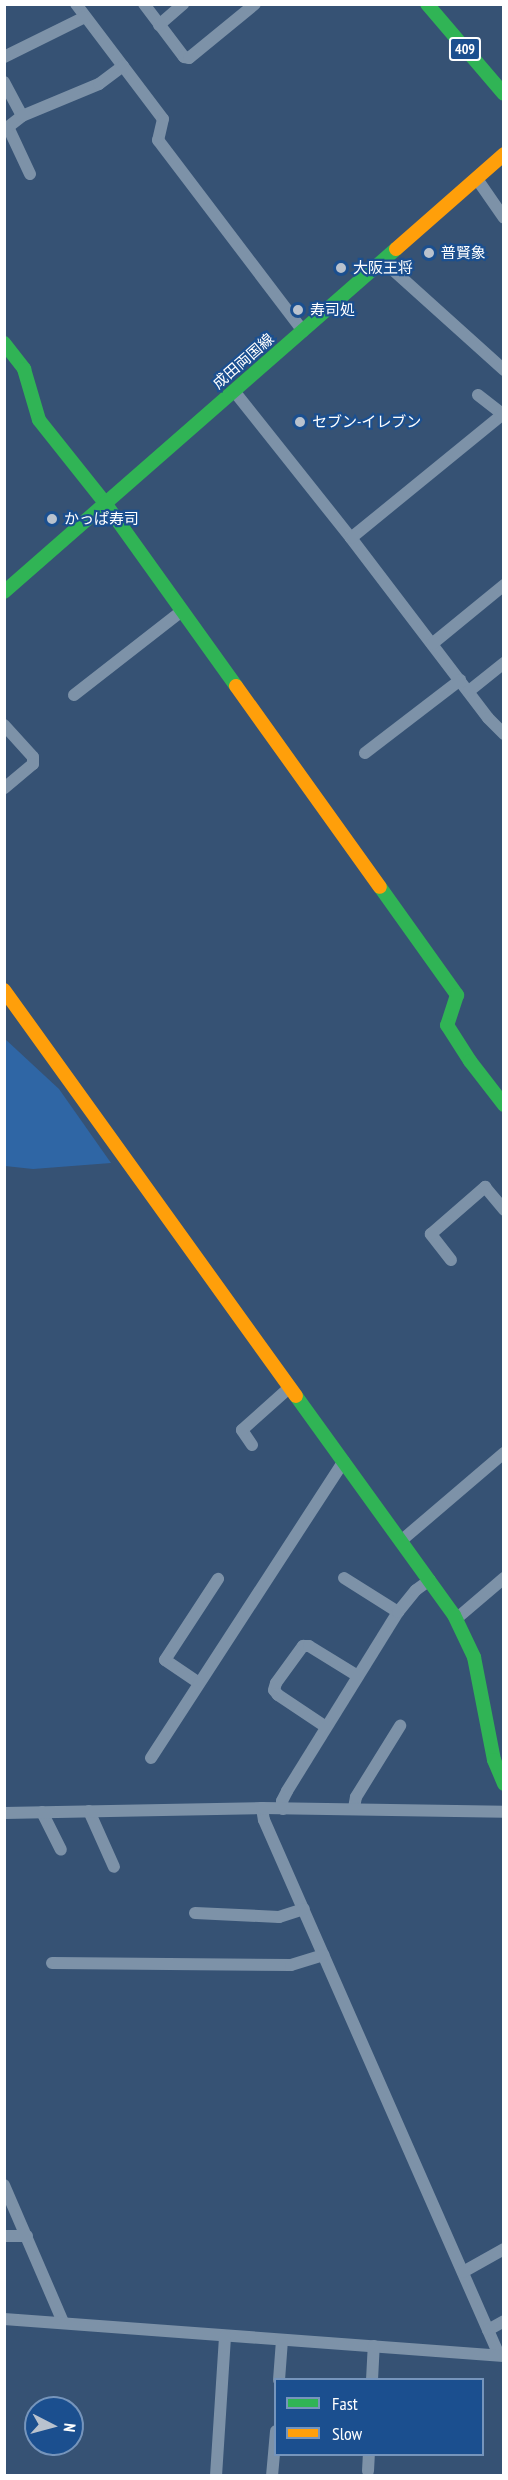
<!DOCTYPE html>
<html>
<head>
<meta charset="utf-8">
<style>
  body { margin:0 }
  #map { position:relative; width:508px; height:2480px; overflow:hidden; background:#365274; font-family:"PT Sans Narrow","Noto Sans JP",sans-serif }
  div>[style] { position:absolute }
  .green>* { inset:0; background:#2f66a5 }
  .street>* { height:12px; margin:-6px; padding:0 6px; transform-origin:6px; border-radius:6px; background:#7d92a8 }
  .fast>* { height:14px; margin:-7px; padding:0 7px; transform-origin:7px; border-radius:7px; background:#30b455 }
  .slow>* { height:14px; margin:-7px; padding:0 7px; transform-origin:7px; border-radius:7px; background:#ff9f0a }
  .dots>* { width:16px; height:16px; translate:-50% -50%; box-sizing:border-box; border:3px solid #1b4f8f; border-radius:50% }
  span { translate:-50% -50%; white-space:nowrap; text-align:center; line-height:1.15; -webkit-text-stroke:4.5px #1b4f8f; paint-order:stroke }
  .shield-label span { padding:2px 4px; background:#1b4f8f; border:2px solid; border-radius:4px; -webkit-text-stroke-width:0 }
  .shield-label { font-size:14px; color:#fff; font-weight:700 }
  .poi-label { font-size:15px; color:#fff }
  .left { translate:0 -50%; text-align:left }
  .street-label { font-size:15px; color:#fff }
  .frame { position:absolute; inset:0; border:6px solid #fff; pointer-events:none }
  .legend { position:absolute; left:274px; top:2378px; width:210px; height:78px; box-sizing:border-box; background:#1b4f8f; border:2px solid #7695bc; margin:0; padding:8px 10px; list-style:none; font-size:18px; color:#fff }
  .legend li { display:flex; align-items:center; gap:12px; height:30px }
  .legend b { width:30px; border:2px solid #7695bc }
  .north { position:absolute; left:24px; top:2396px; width:60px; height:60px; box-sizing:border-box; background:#1b4f8f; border:2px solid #7695bc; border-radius:50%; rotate:96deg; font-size:16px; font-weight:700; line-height:24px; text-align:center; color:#fff }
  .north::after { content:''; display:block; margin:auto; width:21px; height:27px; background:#b9c2ce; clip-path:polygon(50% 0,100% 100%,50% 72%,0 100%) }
</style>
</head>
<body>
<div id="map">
  <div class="green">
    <div style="clip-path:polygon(4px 1038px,59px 1089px,111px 1163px,33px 1169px,5px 1166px)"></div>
  </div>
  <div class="street">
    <div style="left:76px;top:4px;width:144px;rotate:52.9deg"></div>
    <div style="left:163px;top:119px;width:22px;rotate:103deg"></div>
    <div style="left:158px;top:140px;width:240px;rotate:52.8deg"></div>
    <div style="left:144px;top:4px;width:66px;rotate:53deg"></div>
    <div style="left:184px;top:57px;width:5px;rotate:11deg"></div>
    <div style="left:189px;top:58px;width:85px;rotate:-39.3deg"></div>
    <div style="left:159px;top:25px;width:32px;rotate:-41deg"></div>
    <div style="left:4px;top:57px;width:90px;rotate:-26.3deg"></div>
    <div style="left:4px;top:82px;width:38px;rotate:62deg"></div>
    <div style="left:30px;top:174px;width:52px;rotate:-115.1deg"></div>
    <div style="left:8px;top:127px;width:18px;rotate:-38deg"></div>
    <div style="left:22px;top:116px;width:83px;rotate:-22.6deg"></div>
    <div style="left:99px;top:84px;width:30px;rotate:-37deg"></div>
    <div style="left:477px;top:179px;width:47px;rotate:55.3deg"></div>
    <div style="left:383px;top:261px;width:163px;rotate:42deg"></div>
    <div style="left:234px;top:391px;width:188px;rotate:51.5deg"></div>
    <div style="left:351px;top:538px;width:226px;rotate:52.7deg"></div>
    <div style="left:488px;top:718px;width:23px;rotate:45deg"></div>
    <div style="left:478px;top:395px;width:33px;rotate:38deg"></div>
    <div style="left:351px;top:538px;width:196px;rotate:-39.2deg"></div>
    <div style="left:432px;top:644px;width:93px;rotate:-39.3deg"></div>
    <div style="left:469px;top:691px;width:45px;rotate:-38.7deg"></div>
    <div style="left:74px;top:695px;width:137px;rotate:-37.9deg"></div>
    <div style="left:4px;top:725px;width:43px;rotate:47.8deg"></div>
    <div style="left:33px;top:757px;width:7px;rotate:90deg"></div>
    <div style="left:33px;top:764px;width:38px;rotate:140deg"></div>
    <div style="left:365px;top:753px;width:120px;rotate:-37.5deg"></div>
    <div style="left:451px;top:1260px;width:33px;rotate:-128deg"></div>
    <div style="left:431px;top:1234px;width:72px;rotate:-41deg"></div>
    <div style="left:485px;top:1187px;width:30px;rotate:50deg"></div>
    <div style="left:252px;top:1445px;width:18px;rotate:-124deg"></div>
    <div style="left:242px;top:1430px;width:63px;rotate:-41.8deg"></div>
    <div style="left:402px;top:1540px;width:134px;rotate:-40.5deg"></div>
    <div style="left:344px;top:1578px;width:64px;rotate:32.2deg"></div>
    <div style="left:456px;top:1619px;width:63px;rotate:-40.5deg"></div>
    <div style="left:199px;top:1683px;width:41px;rotate:-145.9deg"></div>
    <div style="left:165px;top:1660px;width:97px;rotate:-56.8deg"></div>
    <div style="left:326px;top:1727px;width:58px;rotate:-146.3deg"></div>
    <div style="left:278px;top:1695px;width:6px;rotate:-129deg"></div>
    <div style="left:274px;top:1690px;width:7px;rotate:-74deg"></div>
    <div style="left:276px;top:1683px;width:46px;rotate:-53.9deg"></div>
    <div style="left:303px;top:1646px;width:6px"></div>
    <div style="left:309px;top:1646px;width:57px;rotate:31.5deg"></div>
    <div style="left:151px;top:1758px;width:354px;rotate:-57deg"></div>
    <div style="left:262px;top:1808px;width:12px;rotate:81deg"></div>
    <div style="left:264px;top:1820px;width:584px;rotate:66.29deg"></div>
    <div style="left:354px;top:1808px;width:11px;rotate:-80deg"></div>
    <div style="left:356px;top:1797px;width:84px;rotate:-58.2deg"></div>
    <div style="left:283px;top:1809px;width:8px;rotate:-97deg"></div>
    <div style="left:282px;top:1801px;width:11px;rotate:-63deg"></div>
    <div style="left:287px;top:1791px;width:211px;rotate:-58.2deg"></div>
    <div style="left:398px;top:1612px;width:28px;rotate:-51deg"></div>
    <div style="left:416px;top:1590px;width:17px;rotate:-36deg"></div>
    <div style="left:89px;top:1811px;width:61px;rotate:65.9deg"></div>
    <div style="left:42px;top:1812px;width:42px;rotate:63.4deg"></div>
    <div style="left:4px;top:1813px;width:258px;rotate:-1.1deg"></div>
    <div style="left:262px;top:1808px;width:242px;rotate:0.9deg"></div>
    <div style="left:195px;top:1913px;width:84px;rotate:2.7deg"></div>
    <div style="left:279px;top:1917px;width:26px;rotate:-18deg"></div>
    <div style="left:52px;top:1963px;width:239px;rotate:0.5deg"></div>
    <div style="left:291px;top:1965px;width:34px;rotate:-17deg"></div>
    <div style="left:4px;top:2185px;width:149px;rotate:66.7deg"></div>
    <div style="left:4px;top:2236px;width:23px"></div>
    <div style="left:463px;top:2272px;width:47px;rotate:-29.3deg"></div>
    <div style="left:4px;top:2319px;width:501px;rotate:4.23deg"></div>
    <div style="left:488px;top:2330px;width:18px;rotate:-29deg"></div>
    <div style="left:279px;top:2380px;width:40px;rotate:-85.7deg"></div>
    <div style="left:372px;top:2380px;width:34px;rotate:-87deg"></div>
    <div style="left:368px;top:2471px;width:17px;rotate:-87deg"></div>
    <div style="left:216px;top:2476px;width:140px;rotate:-86.3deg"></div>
    <div style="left:272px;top:2476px;width:45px;rotate:-84.9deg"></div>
  </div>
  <div class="fast">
    <div style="left:427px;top:4px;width:118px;rotate:49.5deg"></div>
    <div style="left:4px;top:343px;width:33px;rotate:52deg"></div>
    <div style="left:24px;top:369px;width:53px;rotate:73.6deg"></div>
    <div style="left:39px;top:420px;width:106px;rotate:51.5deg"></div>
    <div style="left:105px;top:503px;width:225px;rotate:54.4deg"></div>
    <div style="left:4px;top:592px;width:521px;rotate:-41.19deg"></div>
    <div style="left:380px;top:887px;width:133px;rotate:54.5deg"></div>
    <div style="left:457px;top:995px;width:32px;rotate:108deg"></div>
    <div style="left:447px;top:1025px;width:43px;rotate:57.4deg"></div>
    <div style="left:470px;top:1061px;width:56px;rotate:52.3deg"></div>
    <div style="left:296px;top:1396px;width:270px;rotate:54.2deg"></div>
    <div style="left:454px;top:1615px;width:47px;rotate:64.5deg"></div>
    <div style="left:474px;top:1657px;width:105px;rotate:79deg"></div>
    <div style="left:494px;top:1760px;width:26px;rotate:67deg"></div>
  </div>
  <div class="slow">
    <div style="left:396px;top:249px;width:144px;rotate:-41.3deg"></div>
    <div style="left:236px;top:686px;width:247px;rotate:54.4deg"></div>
    <div style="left:4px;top:990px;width:500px;rotate:54.28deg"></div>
  </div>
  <div class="dots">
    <div style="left:429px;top:253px;background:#b9c2ce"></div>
    <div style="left:341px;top:268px;background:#b9c2ce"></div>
    <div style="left:298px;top:310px;background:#b9c2ce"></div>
    <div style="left:300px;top:422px;background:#b9c2ce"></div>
    <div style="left:52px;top:519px;background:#b9c2ce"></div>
  </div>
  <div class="shield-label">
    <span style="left:465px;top:49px">409</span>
  </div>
  <div class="poi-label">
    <span class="left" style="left:441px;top:253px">普賢象</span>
    <span class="left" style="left:353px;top:268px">大阪王将</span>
    <span class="left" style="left:310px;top:310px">寿司処</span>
    <span class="left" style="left:312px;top:422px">セブン-イレブン</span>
    <span class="left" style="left:64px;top:519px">かっぱ寿司</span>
  </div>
  <div class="street-label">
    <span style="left:243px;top:361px;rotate:-41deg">成田両国線</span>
  </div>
  <div class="frame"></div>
  <ul class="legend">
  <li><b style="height:8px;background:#30b455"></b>Fast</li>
  <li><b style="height:8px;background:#ff9f0a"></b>Slow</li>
  </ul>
  <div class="north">N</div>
</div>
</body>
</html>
